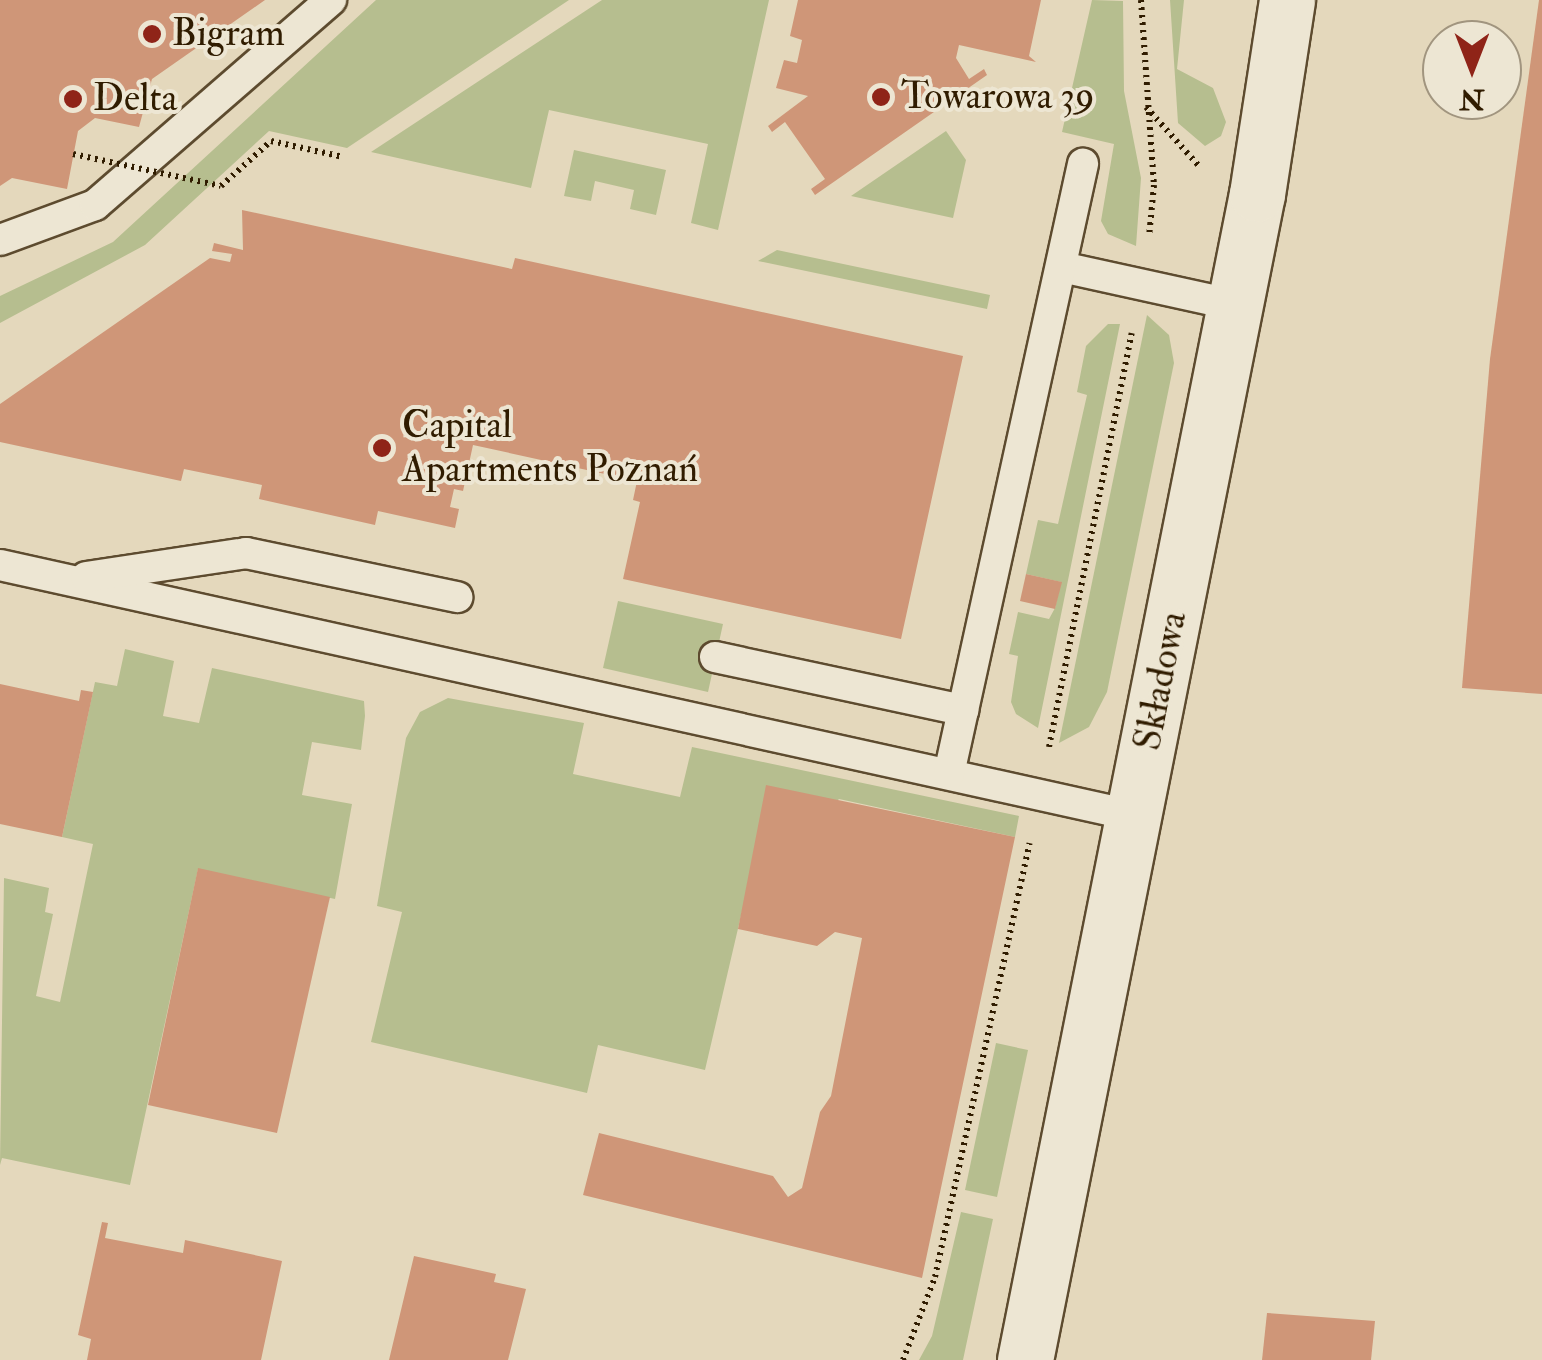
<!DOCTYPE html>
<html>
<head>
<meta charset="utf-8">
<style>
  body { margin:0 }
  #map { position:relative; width:1542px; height:1360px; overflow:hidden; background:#e4d8bc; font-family:"IM FELL Double Pica",serif }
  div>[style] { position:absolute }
  .green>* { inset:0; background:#b6be8f }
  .building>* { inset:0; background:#cf9678 }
  .path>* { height:6px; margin-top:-3px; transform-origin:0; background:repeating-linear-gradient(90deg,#301c00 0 2.5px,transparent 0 7.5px) }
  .roads { filter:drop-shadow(2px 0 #5d4b2f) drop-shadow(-2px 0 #5d4b2f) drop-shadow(0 2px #5d4b2f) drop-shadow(0 -2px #5d4b2f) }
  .lane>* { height:30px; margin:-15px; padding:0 15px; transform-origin:15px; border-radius:15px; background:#ede6d3 }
  .street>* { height:55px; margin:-27.5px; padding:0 27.5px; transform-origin:27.5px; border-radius:27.5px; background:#ede6d3 }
  .path-bridge>* { height:6px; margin-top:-3px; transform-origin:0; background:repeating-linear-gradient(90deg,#301c00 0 2.5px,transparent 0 7.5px) }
  .dots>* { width:28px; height:28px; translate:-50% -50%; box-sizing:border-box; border:5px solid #ede6d3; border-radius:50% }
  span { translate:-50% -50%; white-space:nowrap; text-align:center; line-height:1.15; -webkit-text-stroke:8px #ede6d3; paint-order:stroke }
  .poi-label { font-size:38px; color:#301c00 }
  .left { translate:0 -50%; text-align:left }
  .street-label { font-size:38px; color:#301c00 }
  .north { position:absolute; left:1422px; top:20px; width:100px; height:100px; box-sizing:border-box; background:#ede6d3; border:2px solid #a1957f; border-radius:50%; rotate:180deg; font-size:28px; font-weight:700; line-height:40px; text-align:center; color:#301c00 }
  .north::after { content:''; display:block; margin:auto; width:35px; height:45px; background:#8f2418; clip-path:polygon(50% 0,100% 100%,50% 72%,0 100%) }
</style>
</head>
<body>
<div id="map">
  <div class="green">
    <div style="clip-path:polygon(376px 0,569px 0,347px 148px,269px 131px,145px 245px,0 323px,0 296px,113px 242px)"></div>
    <div style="clip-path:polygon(602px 0,769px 0,718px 230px,691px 223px,708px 144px,549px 110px,531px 188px,371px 152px)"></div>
    <div style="clip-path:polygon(1092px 0,1123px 1px,1124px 91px,1141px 178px,1136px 246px,1108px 234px,1101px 221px,1114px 144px,1062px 132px)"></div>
    <div style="clip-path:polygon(1170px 0,1184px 0,1177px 69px,1213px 88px,1226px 122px,1221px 136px,1205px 146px,1178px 123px)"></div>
    <div style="clip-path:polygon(946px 131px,966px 160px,953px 218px,851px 196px)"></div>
    <div style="clip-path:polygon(574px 150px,666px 170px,656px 215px,630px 209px,634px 190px,595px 181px,591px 201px,564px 196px)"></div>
    <div style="clip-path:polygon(777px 250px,990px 295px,987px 309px,758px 261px)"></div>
    <div style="clip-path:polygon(1147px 315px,1169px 335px,1174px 363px,1107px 692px,1089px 727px,1059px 743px)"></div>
    <div style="clip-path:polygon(1108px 324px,1120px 324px,1038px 728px,1016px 714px,1011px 702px,1018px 656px,1009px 654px,1018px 612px,1049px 619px,1055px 608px,1061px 582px,1026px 574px,1038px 520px,1058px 524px,1087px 395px,1077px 392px,1086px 346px)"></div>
    <div style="clip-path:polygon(618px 601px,723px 624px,708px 692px,603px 668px)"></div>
    <div style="clip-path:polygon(125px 649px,174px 661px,163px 716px,199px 723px,212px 668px,364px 701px,365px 716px,361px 750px,312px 742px,302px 795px,352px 804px,335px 899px,198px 869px,130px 1185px,2px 1158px,0 1165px,4px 878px,49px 888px,45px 912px,53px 914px,36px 996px,60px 1002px,93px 844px,62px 837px,95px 682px,117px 686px)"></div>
    <div style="clip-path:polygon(448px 698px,584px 723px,573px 774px,680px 797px,692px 747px,1019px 816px,1015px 837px,839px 799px,747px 890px,705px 1070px,598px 1045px,587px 1093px,371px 1042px,402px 912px,377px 906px,406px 738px,420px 712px)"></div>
    <div style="clip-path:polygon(996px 1043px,1028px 1050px,997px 1197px,965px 1190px)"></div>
    <div style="clip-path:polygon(961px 1212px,993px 1219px,963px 1360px,919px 1360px,932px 1336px)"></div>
  </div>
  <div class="building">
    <div style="clip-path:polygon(0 0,265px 0,152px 79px,139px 127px,95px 118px,78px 131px,67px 189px,12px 178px,0 186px)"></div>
    <div style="clip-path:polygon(798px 0,1041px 0,1029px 56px,1036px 62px,959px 45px,956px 58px,969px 79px,984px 69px,987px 75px,815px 195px,811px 189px,825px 179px,785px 122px,772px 132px,768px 126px,808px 96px,776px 88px,784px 60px,797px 63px,802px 40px,790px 36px)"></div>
    <div style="clip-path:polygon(1539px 0,1542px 0,1542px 694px,1462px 688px,1490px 359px)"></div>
    <div style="clip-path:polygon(242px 210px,512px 269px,515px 258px,963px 356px,901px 639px,623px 579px,640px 502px,633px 500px,637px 481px,473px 445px,463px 491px,454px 489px,450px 507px,459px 509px,455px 528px,378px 511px,375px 525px,259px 499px,262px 485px,184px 469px,181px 481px,0 442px,0 404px,210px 258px,230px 262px,232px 254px,212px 251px,214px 243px,243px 250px)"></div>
    <div style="clip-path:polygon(1026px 574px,1062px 582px,1055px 609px,1020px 601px)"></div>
    <div style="clip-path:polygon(0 684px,79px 701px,81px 690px,93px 692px,62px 837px,0 824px)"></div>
    <div style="clip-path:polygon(766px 785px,1015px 837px,922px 1278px,583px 1195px,599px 1133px,773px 1176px,788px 1197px,802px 1188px,820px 1112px,831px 1096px,862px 938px,835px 932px,817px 946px,738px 929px)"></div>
    <div style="clip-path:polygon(198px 868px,330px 897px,277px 1133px,148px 1105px)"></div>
    <div style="clip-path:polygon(102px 1222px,108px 1223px,105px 1238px,183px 1253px,185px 1240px,282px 1261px,261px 1360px,87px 1360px,91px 1339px,78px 1335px)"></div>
    <div style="clip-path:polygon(414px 1256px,496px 1274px,494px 1282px,526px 1289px,508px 1360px,389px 1360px)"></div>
    <div style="clip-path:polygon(1267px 1313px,1375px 1321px,1371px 1360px,1262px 1360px)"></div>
  </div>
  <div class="path">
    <div style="left:1141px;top:0;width:185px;rotate:86deg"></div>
    <div style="left:1154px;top:185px;width:52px;rotate:95.5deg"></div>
    <div style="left:1146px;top:107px;width:78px;rotate:48.1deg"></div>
    <div style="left:1049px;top:747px;width:422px;rotate:-78.7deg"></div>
    <div style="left:903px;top:1360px;width:89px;rotate:-68.9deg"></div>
    <div style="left:935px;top:1277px;width:444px;rotate:-77.7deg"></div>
  </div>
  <div class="roads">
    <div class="lane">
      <div style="left:0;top:240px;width:101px;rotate:-20.2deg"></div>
      <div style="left:95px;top:205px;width:313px;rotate:-41deg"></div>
      <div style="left:1062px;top:267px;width:177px;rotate:12.4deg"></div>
      <div style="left:0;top:565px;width:1162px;rotate:12.47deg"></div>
      <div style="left:86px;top:577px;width:162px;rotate:-8.5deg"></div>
      <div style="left:246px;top:553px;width:216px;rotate:11.8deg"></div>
      <div style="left:715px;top:657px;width:254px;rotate:12.1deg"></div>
      <div style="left:949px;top:774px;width:625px;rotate:-77.61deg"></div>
    </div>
    <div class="street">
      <div style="left:1025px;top:1360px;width:1189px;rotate:-78.75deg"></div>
      <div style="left:1257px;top:194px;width:196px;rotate:-81.2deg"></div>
    </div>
  </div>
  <div class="path-bridge">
    <div style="left:73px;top:154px;width:151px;rotate:12.2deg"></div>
    <div style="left:221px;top:186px;width:67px;rotate:-42deg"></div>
    <div style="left:271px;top:141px;width:74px;rotate:12.5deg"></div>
  </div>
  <div class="dots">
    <div style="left:152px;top:34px;background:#8f2418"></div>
    <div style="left:881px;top:97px;background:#8f2418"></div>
    <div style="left:73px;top:99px;background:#8f2418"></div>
    <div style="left:382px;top:448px;background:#8f2418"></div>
  </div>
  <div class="poi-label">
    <span class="left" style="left:172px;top:34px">Bigram</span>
    <span class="left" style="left:901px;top:97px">Towarowa 39</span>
    <span class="left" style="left:93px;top:99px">Delta</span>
    <span class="left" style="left:402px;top:448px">Capital<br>Apartments Poznań</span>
  </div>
  <div class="street-label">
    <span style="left:1161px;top:681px;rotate:-79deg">Składowa</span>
  </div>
  <div class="north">N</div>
</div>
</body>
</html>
